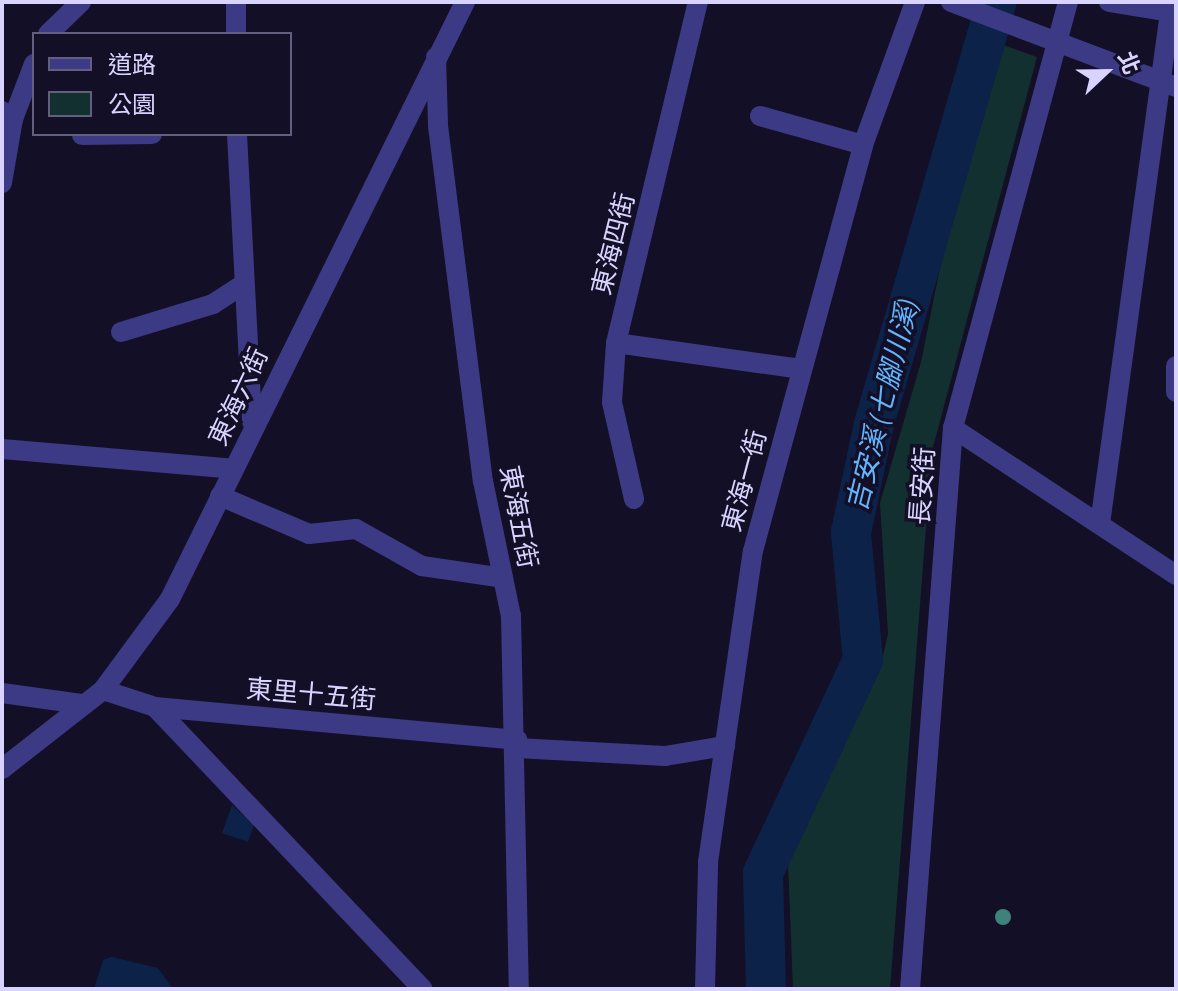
<!DOCTYPE html>
<html>
<head>
<meta charset="utf-8">
<style>
  body { margin:0 }
  #map { position:relative; width:1178px; height:991px; overflow:hidden; background:#130f26; font-family:"Source Sans 3","Noto Sans TC",sans-serif }
  div>[style] { position:absolute }
  .green>* { inset:0; background:#12302f }
  .water>* { inset:0; background:#0c2248 }
  .river>* { height:40px; margin:-20px; padding:0 20px; transform-origin:20px; border-radius:20px; background:#0c2248 }
  .minor>* { height:20px; margin:-10px; padding:0 10px; transform-origin:10px; border-radius:10px; background:#3d3a85 }
  .trees>* { width:16px; height:16px; margin:-8px; border-radius:50%; background:#3d827b }
  span { translate:-50% -50%; white-space:nowrap; text-align:center; line-height:1.15; -webkit-text-stroke:7px #130f26; paint-order:stroke }
  .street-label { font-size:26px; color:#d9d4ff }
  .water-label { font-size:28px; color:#62b6ff; font-style:italic }
  .frame { position:absolute; inset:0; border:4px solid #d9d4ff; pointer-events:none }
  .legend { position:absolute; left:32px; top:32px; width:260px; height:104px; box-sizing:border-box; background:#130f26; border:2px solid #625e7d; margin:0; padding:10px 14px; list-style:none; font-size:24px; color:#d9d4ff }
  .legend li { display:flex; align-items:center; gap:16px; height:40px }
  .legend b { width:40px; border:2px solid #625e7d }
  .north { position:absolute; left:1066px; top:32px; width:80px; height:80px; -webkit-text-stroke:6px #130f26; paint-order:stroke; rotate:68deg; font-size:22px; font-weight:700; line-height:32px; text-align:center; color:#d9d4ff }
  .north::after { content:''; display:block; margin:auto; width:28px; height:36px; background:#d9d4ff; clip-path:polygon(50% 0,100% 100%,50% 72%,0 100%) }
</style>
</head>
<body>
<div id="map">
  <div class="green">
    <div style="clip-path:polygon(1003px 45px,1037px 57px,932px 451px,890px 989px,793px 989px,788px 863px,879px 672px,888px 634px,880px 503px,921px 362px,950px 218px)"></div>
  </div>
  <div class="water">
    <div style="clip-path:polygon(232px 805px,254px 825px,248px 842px,222px 833px)"></div>
    <div style="clip-path:polygon(112px 957px,158px 968px,173px 989px,94px 989px,103px 960px)"></div>
  </div>
  <div class="river">
    <div style="left:766px;top:989px;width:116px;rotate:-91.5deg"></div>
    <div style="left:763px;top:873px;width:235px;rotate:-64.9deg"></div>
    <div style="left:863px;top:660px;width:129px;rotate:-95.4deg"></div>
    <div style="left:851px;top:532px;width:110px;rotate:-78deg"></div>
    <div style="left:874px;top:424px;width:440px;rotate:-73.8deg"></div>
  </div>
  <div class="minor">
    <div style="left:236px;top:2px;width:32px;rotate:90deg"></div>
    <div style="left:951px;top:2px;width:241px;rotate:20.7deg"></div>
    <div style="left:1109px;top:2px;width:68px;rotate:9.3deg"></div>
    <div style="left:48px;top:34px;width:46px;rotate:-44.1deg"></div>
    <div style="left:436px;top:57px;width:69px;rotate:88.3deg"></div>
    <div style="left:438px;top:126px;width:358px;rotate:82.8deg"></div>
    <div style="left:483px;top:481px;width:138px;rotate:78.3deg"></div>
    <div style="left:511px;top:616px;width:373px;rotate:88.8deg"></div>
    <div style="left:2px;top:111px;width:14px;rotate:36deg"></div>
    <div style="left:13px;top:119px;width:65px;rotate:99.8deg"></div>
    <div style="left:760px;top:116px;width:107px;rotate:15.7deg"></div>
    <div style="left:13px;top:119px;width:59px;rotate:-69.1deg"></div>
    <div style="left:237px;top:134px;width:288px;rotate:87deg"></div>
    <div style="left:82px;top:135px;width:70px;rotate:-0.8deg"></div>
    <div style="left:121px;top:332px;width:96px;rotate:-16.9deg"></div>
    <div style="left:213px;top:304px;width:35px;rotate:-33deg"></div>
    <div style="left:616px;top:343px;width:187px;rotate:8deg"></div>
    <div style="left:1176px;top:366px;width:26px;rotate:90deg"></div>
    <div style="left:953px;top:428px;width:267px;rotate:33.4deg"></div>
    <div style="left:2px;top:449px;width:232px;rotate:4.9deg"></div>
    <div style="left:220px;top:496px;width:97px;rotate:23.1deg"></div>
    <div style="left:309px;top:534px;width:47px;rotate:-6.1deg"></div>
    <div style="left:356px;top:529px;width:76px;rotate:29.3deg"></div>
    <div style="left:422px;top:566px;width:82px;rotate:8.4deg"></div>
    <div style="left:634px;top:499px;width:99px;rotate:-102.8deg"></div>
    <div style="left:612px;top:402px;width:59px;rotate:-86.1deg"></div>
    <div style="left:616px;top:343px;width:351px;rotate:-76.5deg"></div>
    <div style="left:1100px;top:524px;width:517px;rotate:-82.21deg"></div>
    <div style="left:103px;top:690px;width:55px;rotate:18.1deg"></div>
    <div style="left:155px;top:707px;width:364px;rotate:5.2deg"></div>
    <div style="left:2px;top:693px;width:80px;rotate:7.9deg"></div>
    <div style="left:155px;top:707px;width:389px;rotate:46.5deg"></div>
    <div style="left:517px;top:748px;width:148px;rotate:3.1deg"></div>
    <div style="left:665px;top:756px;width:61px;rotate:-9.5deg"></div>
    <div style="left:2px;top:769px;width:128px;rotate:-38deg"></div>
    <div style="left:103px;top:690px;width:113px;rotate:-53.6deg"></div>
    <div style="left:170px;top:599px;width:666px;rotate:-63.7deg"></div>
    <div style="left:705px;top:989px;width:127px;rotate:-88.6deg"></div>
    <div style="left:708px;top:862px;width:314px;rotate:-81.8deg"></div>
    <div style="left:753px;top:551px;width:421px;rotate:-74.8deg"></div>
    <div style="left:863px;top:145px;width:152px;rotate:-70deg"></div>
    <div style="left:910px;top:989px;width:563px;rotate:-85.62deg"></div>
    <div style="left:953px;top:428px;width:441px;rotate:-74.9deg"></div>
  </div>
  <div class="trees">
    <div style="left:1003px;top:917px"></div>
  </div>
  <div class="street-label">
    <span style="left:614px;top:244px;rotate:-76deg">東海四街</span>
    <span style="left:239px;top:397px;rotate:-65deg">東海六街</span>
    <span style="left:745px;top:481px;rotate:-75deg">東海一街</span>
    <span style="left:923px;top:486px;rotate:-86deg">長安街</span>
    <span style="left:518px;top:517px;rotate:79deg">東海五街</span>
    <span style="left:311px;top:695px;rotate:5deg">東里十五街</span>
  </div>
  <div class="water-label">
    <span style="left:883px;top:405px;rotate:-76deg">吉安溪 (七腳川溪)</span>
  </div>
  <div class="frame"></div>
  <ul class="legend">
  <li><b style="height:10px;background:#3d3a85"></b>道路</li>
  <li><b style="height:22px;background:#12302f"></b>公園</li>
  </ul>
  <div class="north">北</div>
</div>
</body>
</html>
